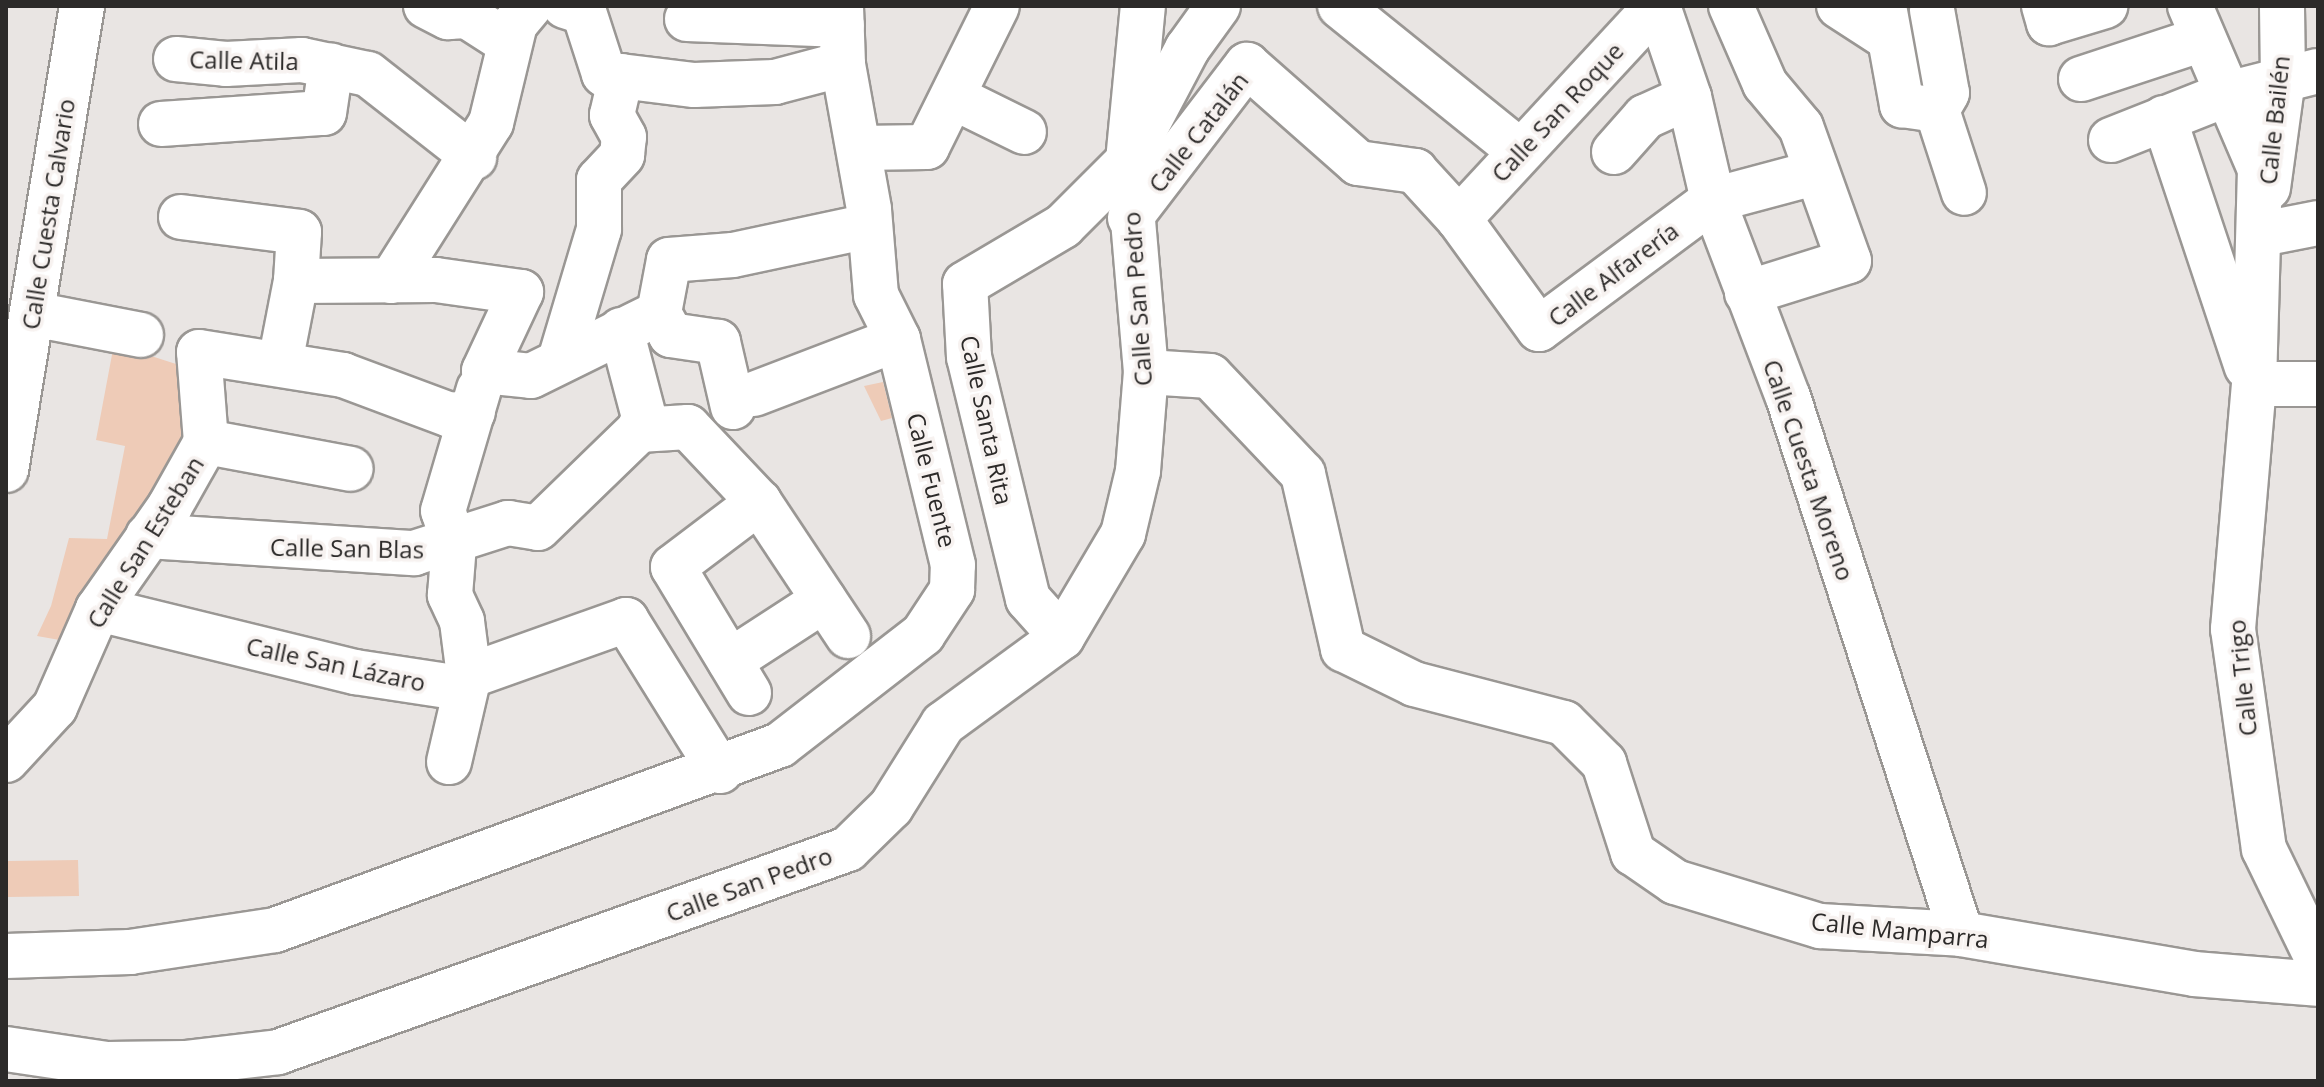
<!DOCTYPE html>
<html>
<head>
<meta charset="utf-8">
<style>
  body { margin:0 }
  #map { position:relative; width:2324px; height:1087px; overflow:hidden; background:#e9e5e3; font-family:"Open Sans",sans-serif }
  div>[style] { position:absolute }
  .green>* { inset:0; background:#eecbb7 }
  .roads { filter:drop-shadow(2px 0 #9a9794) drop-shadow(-2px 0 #9a9794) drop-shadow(0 2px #9a9794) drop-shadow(0 -2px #9a9794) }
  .minor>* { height:44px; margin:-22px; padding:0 22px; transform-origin:22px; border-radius:22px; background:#fff }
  span { translate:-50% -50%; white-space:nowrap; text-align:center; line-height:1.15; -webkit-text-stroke:7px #f7f2f0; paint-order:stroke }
  .street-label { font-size:24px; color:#2c2a29 }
  .frame { position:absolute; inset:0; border:8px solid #2c2a29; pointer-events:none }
</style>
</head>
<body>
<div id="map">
  <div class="green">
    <div style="clip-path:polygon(114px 344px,176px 364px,189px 389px,180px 468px,71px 642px,37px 636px,51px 606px,69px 538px,107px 539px,125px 446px,96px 440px)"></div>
    <div style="clip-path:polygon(883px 382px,892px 418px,881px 421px,864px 386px)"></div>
    <div style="clip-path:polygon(78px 860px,79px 896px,8px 897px,8px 861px)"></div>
  </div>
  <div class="roads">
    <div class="minor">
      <div style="left:426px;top:6px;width:25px;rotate:27deg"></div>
      <div style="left:448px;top:17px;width:19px;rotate:-3deg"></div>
      <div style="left:467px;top:16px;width:50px;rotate:32.7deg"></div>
      <div style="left:565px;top:6px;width:20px;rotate:18deg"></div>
      <div style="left:584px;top:12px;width:65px;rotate:72.1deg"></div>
      <div style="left:604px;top:74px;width:91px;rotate:7deg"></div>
      <div style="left:694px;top:85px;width:81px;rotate:-2.1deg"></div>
      <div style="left:775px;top:82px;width:70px;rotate:-14.8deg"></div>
      <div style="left:1340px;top:6px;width:231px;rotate:38.9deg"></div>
      <div style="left:1658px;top:6px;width:96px;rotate:71.2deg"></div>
      <div style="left:1689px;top:97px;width:106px;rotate:76.9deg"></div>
      <div style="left:1713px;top:200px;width:211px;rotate:69.2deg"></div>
      <div style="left:1788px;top:397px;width:564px;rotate:72.14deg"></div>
      <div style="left:1731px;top:6px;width:85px;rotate:66.4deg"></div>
      <div style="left:1765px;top:84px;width:56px;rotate:50.1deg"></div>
      <div style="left:1801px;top:127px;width:142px;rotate:70.3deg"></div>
      <div style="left:1849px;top:261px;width:107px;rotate:162.6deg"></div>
      <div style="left:1839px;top:6px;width:57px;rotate:32.9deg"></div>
      <div style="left:1884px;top:6px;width:101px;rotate:79.7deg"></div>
      <div style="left:1902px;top:105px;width:35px;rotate:8deg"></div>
      <div style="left:2044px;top:6px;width:18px;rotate:74deg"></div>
      <div style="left:2049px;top:23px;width:59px;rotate:-16.9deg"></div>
      <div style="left:2190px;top:6px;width:177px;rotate:66.8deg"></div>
      <div style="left:2260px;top:169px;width:215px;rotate:91.6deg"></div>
      <div style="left:2254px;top:384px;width:246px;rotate:94.9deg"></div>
      <div style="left:2233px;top:629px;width:222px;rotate:82deg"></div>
      <div style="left:2264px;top:849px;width:123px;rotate:64.1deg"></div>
      <div style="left:1932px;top:10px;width:84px;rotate:79.8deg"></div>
      <div style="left:1947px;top:93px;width:20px;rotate:120deg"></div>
      <div style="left:1937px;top:110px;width:87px;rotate:72deg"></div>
      <div style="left:687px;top:19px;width:155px;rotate:2.2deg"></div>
      <div style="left:176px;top:59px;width:50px;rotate:5.7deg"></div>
      <div style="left:226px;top:64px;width:76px;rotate:-3deg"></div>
      <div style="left:302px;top:60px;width:67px;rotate:12deg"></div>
      <div style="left:368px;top:74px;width:135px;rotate:38.1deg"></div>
      <div style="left:2081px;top:79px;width:128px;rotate:-18.2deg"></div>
      <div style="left:953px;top:97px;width:79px;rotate:26.2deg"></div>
      <div style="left:2164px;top:118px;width:262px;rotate:71.6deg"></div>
      <div style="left:161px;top:124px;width:163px;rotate:-3.9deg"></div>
      <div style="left:324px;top:113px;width:48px;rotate:-81.5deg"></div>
      <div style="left:2111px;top:140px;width:125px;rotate:-21.6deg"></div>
      <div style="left:2227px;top:94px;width:94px;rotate:-14.2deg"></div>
      <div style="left:859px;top:148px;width:68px;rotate:-0.8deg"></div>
      <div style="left:927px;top:147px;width:157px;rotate:-63.6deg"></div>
      <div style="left:1614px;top:152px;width:47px;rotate:-48.5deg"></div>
      <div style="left:1645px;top:117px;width:48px;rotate:-24.4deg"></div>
      <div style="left:2268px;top:188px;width:110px;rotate:-82.2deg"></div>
      <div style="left:2283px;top:79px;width:73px;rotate:-90.8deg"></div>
      <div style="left:181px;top:217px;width:119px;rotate:7.2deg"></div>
      <div style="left:299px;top:232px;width:49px;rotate:93.5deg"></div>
      <div style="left:296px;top:281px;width:140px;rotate:-0.4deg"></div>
      <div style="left:436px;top:280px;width:86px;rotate:8deg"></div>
      <div style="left:521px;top:292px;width:87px;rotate:115.1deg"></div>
      <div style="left:484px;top:371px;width:47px;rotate:6.1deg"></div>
      <div style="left:531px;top:376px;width:143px;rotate:-26.2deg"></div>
      <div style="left:1130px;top:218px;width:193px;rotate:-52.6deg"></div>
      <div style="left:1247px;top:65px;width:148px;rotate:41.4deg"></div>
      <div style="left:1358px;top:163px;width:58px;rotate:8deg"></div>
      <div style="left:1415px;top:171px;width:65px;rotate:47.5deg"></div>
      <div style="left:1459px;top:219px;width:136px;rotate:54deg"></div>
      <div style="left:1539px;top:329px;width:217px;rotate:-36.6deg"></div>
      <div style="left:1713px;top:200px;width:105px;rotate:-15deg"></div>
      <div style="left:1459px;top:219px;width:290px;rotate:-47.2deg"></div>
      <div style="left:2262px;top:234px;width:57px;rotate:-11.1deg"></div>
      <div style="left:391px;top:281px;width:187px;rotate:-57.7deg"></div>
      <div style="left:491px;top:123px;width:102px;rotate:-76.4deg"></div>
      <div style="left:515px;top:24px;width:23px;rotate:-50deg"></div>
      <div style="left:33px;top:314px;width:110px;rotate:11deg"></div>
      <div style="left:560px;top:360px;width:137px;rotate:-73.4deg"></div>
      <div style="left:599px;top:229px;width:49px;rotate:-90deg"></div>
      <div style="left:599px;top:180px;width:34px;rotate:-47deg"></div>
      <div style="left:622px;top:155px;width:18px;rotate:-84deg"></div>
      <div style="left:624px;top:137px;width:25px;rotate:-119deg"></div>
      <div style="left:612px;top:115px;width:40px;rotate:-77deg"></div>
      <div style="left:280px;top:363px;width:84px;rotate:-79deg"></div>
      <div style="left:1146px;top:372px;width:64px;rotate:3.6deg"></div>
      <div style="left:1210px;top:376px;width:135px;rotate:46.5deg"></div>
      <div style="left:1303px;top:474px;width:180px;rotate:77.1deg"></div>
      <div style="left:1343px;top:649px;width:79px;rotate:26.2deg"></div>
      <div style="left:1414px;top:684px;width:155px;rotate:14.6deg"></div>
      <div style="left:1564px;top:723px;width:57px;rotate:45deg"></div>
      <div style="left:1604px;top:763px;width:95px;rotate:72.1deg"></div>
      <div style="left:1633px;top:853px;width:51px;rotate:34.6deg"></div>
      <div style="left:1675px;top:882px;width:152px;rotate:16.9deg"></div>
      <div style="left:1820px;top:926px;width:141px;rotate:3.2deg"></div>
      <div style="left:1961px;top:934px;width:236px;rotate:9.7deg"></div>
      <div style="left:2194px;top:974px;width:124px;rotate:4.6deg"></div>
      <div style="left:2254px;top:384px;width:64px"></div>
      <div style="left:754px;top:394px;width:154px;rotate:-20.9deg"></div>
      <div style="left:733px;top:407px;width:67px;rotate:-103deg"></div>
      <div style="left:718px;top:342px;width:48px;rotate:-171.5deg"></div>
      <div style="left:671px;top:335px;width:25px;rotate:-119deg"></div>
      <div style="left:659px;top:313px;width:54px;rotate:-79.3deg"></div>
      <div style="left:669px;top:260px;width:64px;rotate:-4.5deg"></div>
      <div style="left:733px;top:255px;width:139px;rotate:-12deg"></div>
      <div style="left:639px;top:430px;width:49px;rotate:-3.5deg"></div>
      <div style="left:688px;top:427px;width:103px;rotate:46.6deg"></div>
      <div style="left:759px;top:502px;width:161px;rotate:56.4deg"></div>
      <div style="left:206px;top:442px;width:147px;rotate:10.5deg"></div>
      <div style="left:6px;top:470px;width:470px;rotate:-80.7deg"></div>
      <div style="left:148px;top:536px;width:267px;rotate:3.7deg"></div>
      <div style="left:414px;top:553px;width:99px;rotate:-17.7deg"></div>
      <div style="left:508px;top:523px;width:30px;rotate:9deg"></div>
      <div style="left:538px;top:528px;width:141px;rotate:-44.1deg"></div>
      <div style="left:639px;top:430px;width:14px;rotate:-69deg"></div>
      <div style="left:644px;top:417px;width:90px;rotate:-104.8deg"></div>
      <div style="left:98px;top:609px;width:265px;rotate:13.8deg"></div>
      <div style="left:355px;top:672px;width:100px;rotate:8.6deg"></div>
      <div style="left:454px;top:687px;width:19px;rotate:-36deg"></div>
      <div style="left:469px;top:676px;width:167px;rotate:-19.6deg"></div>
      <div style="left:626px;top:620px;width:178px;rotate:58.1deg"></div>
      <div style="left:1062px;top:637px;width:51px;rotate:-131.8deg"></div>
      <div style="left:1028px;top:599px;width:249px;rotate:-103.7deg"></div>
      <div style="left:969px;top:357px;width:73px;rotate:-93.1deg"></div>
      <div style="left:965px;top:284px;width:114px;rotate:-30.6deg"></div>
      <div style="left:1063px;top:226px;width:92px;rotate:-45deg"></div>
      <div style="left:1128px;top:161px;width:127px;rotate:-62.2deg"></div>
      <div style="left:1187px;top:49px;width:53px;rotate:-54.2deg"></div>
      <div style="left:730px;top:661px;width:112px;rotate:-33deg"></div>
      <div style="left:749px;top:693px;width:147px;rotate:-121.1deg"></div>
      <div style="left:673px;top:567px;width:108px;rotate:-37.1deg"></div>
      <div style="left:6px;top:760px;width:72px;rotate:-47.2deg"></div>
      <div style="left:55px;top:707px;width:107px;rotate:-66.3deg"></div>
      <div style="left:98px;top:609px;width:126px;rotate:-55deg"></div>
      <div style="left:170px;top:506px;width:73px;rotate:-60.6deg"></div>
      <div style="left:206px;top:442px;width:90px;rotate:-94.4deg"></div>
      <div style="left:199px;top:352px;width:146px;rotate:9.1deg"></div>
      <div style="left:343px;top:375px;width:114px;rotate:20.5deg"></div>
      <div style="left:450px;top:415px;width:23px;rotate:-7deg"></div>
      <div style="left:449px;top:762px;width:88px;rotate:-76.9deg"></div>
      <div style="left:469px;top:676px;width:55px;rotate:-97.3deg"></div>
      <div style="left:462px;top:621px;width:29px;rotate:-115deg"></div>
      <div style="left:450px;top:595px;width:51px;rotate:-85.5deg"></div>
      <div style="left:454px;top:544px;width:35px;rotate:-108deg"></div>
      <div style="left:443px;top:511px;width:127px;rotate:-73.6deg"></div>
      <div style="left:6px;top:956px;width:124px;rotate:-1.8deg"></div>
      <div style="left:130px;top:952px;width:147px;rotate:-8.6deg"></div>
      <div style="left:275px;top:930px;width:538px;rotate:-20.12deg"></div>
      <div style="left:780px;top:745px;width:181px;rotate:-37.8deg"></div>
      <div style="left:923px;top:634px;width:53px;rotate:-56.6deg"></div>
      <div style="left:952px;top:590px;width:25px;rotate:-88deg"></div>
      <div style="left:953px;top:565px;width:233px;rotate:-103.7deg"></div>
      <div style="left:898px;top:339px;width:49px;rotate:-116.6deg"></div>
      <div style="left:876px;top:295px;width:86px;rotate:-94.7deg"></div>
      <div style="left:869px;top:209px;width:147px;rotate:-100.2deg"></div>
      <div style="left:843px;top:64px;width:58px;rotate:-92deg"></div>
      <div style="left:6px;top:1049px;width:102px;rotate:8.4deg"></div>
      <div style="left:107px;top:1064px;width:78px;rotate:-0.7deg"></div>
      <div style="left:185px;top:1063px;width:94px;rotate:-6.7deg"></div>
      <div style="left:278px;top:1052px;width:605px;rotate:-19.6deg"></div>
      <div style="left:848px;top:849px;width:60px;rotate:-44.3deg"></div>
      <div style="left:891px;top:807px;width:98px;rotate:-57.9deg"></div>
      <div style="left:943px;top:724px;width:147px;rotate:-36.2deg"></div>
      <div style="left:1062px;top:637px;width:120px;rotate:-59.4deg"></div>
      <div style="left:1123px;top:534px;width:65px;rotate:-76.6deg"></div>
      <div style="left:1138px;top:471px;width:99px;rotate:-85.4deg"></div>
      <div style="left:1146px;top:372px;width:212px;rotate:-94.9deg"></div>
      <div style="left:1128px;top:161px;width:156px;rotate:-84.5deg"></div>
    </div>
  </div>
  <div class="street-label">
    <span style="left:244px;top:60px;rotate:1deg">Calle Atila</span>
    <span style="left:1557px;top:112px;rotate:-47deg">Calle San Roque</span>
    <span style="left:2274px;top:120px;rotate:-84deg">Calle Bailén</span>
    <span style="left:1198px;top:132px;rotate:-52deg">Calle Catalán</span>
    <span style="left:48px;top:214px;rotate:-81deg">Calle Cuesta Calvario</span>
    <span style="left:1613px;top:274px;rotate:-37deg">Calle Alfarería</span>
    <span style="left:1137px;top:299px;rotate:-94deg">Calle San Pedro</span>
    <span style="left:987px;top:420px;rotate:78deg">Calle Santa Rita</span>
    <span style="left:1809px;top:470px;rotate:71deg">Calle Cuesta Moreno</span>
    <span style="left:932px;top:480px;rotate:76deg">Calle Fuente</span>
    <span style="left:145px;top:542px;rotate:-58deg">Calle San Esteban</span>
    <span style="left:347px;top:548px;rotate:1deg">Calle San Blas</span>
    <span style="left:336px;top:664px;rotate:12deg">Calle San Lázaro</span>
    <span style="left:2242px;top:678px;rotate:-96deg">Calle Trigo</span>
    <span style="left:749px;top:884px;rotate:-20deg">Calle San Pedro</span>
    <span style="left:1900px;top:930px;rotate:6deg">Calle Mamparra</span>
  </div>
  <div class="frame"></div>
</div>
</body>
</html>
